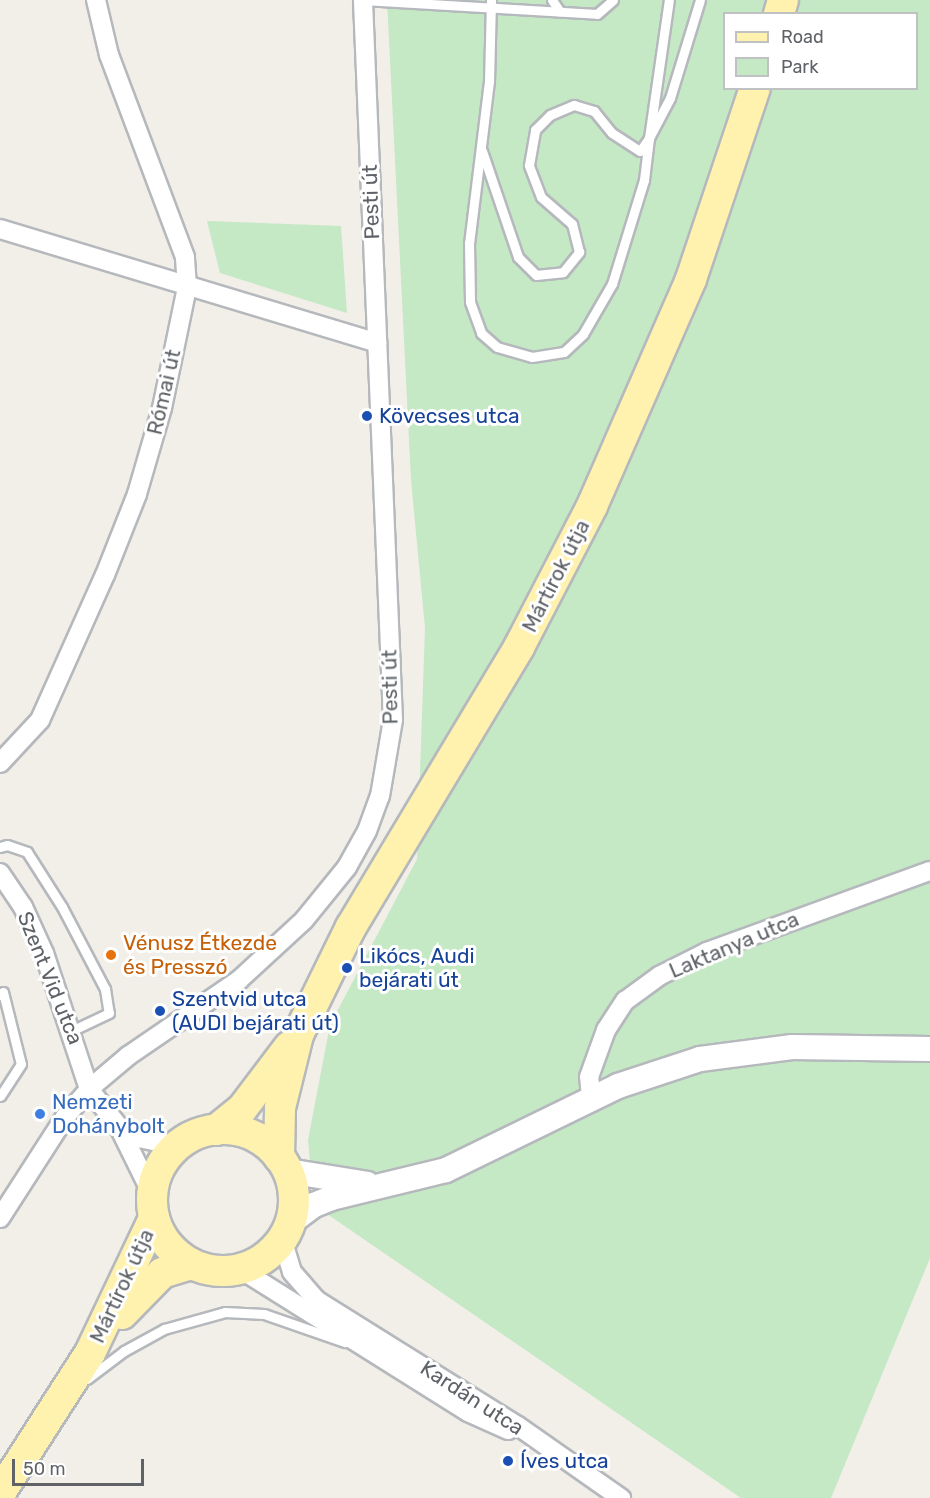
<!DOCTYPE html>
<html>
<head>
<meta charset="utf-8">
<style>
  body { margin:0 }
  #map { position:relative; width:930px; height:1498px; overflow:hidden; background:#f1efe8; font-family:Rubik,sans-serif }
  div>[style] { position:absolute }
  .green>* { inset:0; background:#c5e8c5 }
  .roads { filter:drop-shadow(2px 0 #b5b8bc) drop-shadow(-2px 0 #b5b8bc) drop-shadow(0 2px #b5b8bc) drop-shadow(0 -2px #b5b8bc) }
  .service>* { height:9px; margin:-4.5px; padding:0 4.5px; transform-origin:4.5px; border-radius:4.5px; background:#fff }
  .minor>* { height:18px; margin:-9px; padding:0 9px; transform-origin:9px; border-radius:9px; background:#fff }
  .tertiary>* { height:24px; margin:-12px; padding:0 12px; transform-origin:12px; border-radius:12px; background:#fff }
  .primary>* { height:30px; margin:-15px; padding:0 15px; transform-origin:15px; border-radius:15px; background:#fff2af }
  .primary>.ring { margin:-15px; padding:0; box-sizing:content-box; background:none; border:30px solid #fff2af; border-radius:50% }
  .dots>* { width:16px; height:16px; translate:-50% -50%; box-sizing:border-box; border:3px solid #fff; border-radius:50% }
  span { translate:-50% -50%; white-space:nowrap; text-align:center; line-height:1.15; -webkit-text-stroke:6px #fff; paint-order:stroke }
  .street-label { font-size:21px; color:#5f6368 }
  .transit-label { font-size:21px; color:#164399 }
  .left { translate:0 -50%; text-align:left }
  .food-label { font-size:21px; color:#c56008 }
  .shop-label { font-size:21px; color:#366cbe }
  .legend { position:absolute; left:723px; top:12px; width:195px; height:78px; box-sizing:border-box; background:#fff; border:2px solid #bfc1c3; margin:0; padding:8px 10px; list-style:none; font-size:18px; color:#5f6368 }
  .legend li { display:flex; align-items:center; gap:12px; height:30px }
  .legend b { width:30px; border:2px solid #bfc1c3 }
  .scale { position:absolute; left:12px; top:1459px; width:132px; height:27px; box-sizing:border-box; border:3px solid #5f6368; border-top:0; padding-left:8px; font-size:18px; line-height:21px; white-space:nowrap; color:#5f6368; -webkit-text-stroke:4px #fff; paint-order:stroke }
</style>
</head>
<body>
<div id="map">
  <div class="green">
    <div style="clip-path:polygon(evenodd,387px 0,930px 0,930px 1258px,831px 1498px,741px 1498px,314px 1205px,308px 1140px,330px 1025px,417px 859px,425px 628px,411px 480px,387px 0,724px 14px,916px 14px,916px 88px,724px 88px,724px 14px)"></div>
    <div style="clip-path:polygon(207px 221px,341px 226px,347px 313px,220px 273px)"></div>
  </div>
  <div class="roads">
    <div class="service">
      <div style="left:363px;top:0;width:234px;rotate:3.4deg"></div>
      <div style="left:597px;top:14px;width:21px;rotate:-41deg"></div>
      <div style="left:491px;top:0;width:81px;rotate:91.4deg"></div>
      <div style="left:489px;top:81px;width:163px;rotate:97deg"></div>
      <div style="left:469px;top:243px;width:59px;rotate:89deg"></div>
      <div style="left:470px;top:302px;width:33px;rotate:70deg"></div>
      <div style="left:481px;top:333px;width:21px;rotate:41deg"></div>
      <div style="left:497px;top:347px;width:36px;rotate:16deg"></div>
      <div style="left:532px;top:357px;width:32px;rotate:-9deg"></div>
      <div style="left:564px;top:352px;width:26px;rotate:-43deg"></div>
      <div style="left:583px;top:334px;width:58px;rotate:-59.9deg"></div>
      <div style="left:612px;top:284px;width:109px;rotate:-72.9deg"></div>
      <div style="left:644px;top:180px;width:42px;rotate:-83.2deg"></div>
      <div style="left:649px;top:138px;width:45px;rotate:-62.3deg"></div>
      <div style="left:670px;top:98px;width:102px;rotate:-73deg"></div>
      <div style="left:552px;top:0;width:14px;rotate:56deg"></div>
      <div style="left:482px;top:151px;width:112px;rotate:71.2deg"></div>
      <div style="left:518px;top:257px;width:25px;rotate:45deg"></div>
      <div style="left:536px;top:275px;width:27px;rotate:-6deg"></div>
      <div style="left:563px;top:272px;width:26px;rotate:-51deg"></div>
      <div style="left:579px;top:252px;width:29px;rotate:-104deg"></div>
      <div style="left:572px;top:224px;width:41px;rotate:-138.9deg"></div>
      <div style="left:541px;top:197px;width:34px;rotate:-111deg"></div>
      <div style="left:529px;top:165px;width:36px;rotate:-80deg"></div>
      <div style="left:535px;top:130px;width:21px;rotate:-45deg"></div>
      <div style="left:550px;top:115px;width:26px;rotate:-23deg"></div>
      <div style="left:574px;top:105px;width:21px;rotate:17deg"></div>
      <div style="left:594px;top:111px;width:28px;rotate:51deg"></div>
      <div style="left:612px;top:133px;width:33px;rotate:33deg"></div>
      <div style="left:640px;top:151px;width:16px;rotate:-55deg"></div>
      <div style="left:649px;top:138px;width:139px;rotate:-81.8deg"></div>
      <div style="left:0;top:847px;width:7px;rotate:-16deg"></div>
      <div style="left:7px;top:845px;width:21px;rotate:19deg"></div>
      <div style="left:27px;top:852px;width:65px;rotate:57.5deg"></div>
      <div style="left:62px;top:907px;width:93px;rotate:62.3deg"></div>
      <div style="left:105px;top:989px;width:24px;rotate:81deg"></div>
      <div style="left:109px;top:1013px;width:42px;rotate:154.7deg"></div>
      <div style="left:0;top:995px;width:4px;rotate:-45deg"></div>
      <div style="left:3px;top:992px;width:74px;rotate:76deg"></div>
      <div style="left:21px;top:1064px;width:38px;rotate:123deg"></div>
      <div style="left:87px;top:1379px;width:46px;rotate:-37.1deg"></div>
      <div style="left:124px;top:1351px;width:46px;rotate:-28.8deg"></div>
      <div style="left:164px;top:1329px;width:63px;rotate:-15.6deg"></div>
      <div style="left:225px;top:1312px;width:39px;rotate:3deg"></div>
      <div style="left:264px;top:1314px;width:86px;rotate:19.1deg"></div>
    </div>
    <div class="minor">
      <div style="left:0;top:229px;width:394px;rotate:16.8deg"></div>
      <div style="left:0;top:763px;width:59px;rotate:-47.1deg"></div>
      <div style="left:40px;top:720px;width:159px;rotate:-65.9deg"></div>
      <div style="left:105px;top:575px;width:87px;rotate:-68.4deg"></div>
      <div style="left:137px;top:494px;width:90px;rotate:-73.8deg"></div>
      <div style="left:162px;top:408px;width:124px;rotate:-78.3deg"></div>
      <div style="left:187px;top:287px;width:30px;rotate:-94deg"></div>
      <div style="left:185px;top:257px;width:216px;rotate:-110.6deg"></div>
      <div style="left:109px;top:55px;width:57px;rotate:-103.3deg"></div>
      <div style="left:0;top:873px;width:41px;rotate:55.9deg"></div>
      <div style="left:23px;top:907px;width:51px;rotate:65.5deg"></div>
      <div style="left:44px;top:953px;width:143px;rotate:71.7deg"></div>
      <div style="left:89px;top:1089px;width:48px;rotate:51.7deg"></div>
      <div style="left:119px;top:1127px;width:75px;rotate:63.8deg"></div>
      <div style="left:591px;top:1098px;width:21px;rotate:-95deg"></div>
      <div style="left:589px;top:1077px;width:50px;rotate:-70.1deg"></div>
      <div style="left:606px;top:1030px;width:35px;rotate:-57deg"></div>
      <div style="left:625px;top:1001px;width:42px;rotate:-36.3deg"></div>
      <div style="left:659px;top:976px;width:54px;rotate:-26.6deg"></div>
      <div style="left:707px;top:952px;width:237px;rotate:-20deg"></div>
      <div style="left:119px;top:1127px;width:23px;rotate:29deg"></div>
      <div style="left:139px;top:1138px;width:39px;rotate:12deg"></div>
      <div style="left:0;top:1218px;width:120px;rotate:-57.2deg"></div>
      <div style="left:65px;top:1117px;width:37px;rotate:-49deg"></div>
      <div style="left:89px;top:1089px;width:51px;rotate:-40.2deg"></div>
      <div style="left:128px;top:1056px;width:135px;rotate:-34.4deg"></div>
      <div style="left:239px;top:980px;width:88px;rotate:-42.7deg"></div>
      <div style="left:304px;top:920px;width:68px;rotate:-50.9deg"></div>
      <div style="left:347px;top:867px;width:41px;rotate:-60.9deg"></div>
      <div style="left:367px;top:831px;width:37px;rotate:-70deg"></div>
      <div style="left:380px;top:796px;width:77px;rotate:-80.3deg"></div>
      <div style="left:393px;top:720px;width:721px;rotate:-92.39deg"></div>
      <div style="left:282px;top:1239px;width:34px;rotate:73deg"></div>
      <div style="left:292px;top:1272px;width:37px;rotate:49deg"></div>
      <div style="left:316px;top:1300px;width:238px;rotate:32deg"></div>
      <div style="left:518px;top:1426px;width:126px;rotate:35deg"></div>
      <div style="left:240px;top:1269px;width:269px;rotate:32.1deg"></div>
      <div style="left:468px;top:1412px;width:44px;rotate:24.2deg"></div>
    </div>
    <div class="tertiary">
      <div style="left:288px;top:1171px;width:80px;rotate:9.3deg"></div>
      <div style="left:290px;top:1223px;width:30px;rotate:-37deg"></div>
      <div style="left:314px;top:1205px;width:18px;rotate:-22deg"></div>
      <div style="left:331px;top:1198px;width:118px;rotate:-13.7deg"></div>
      <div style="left:446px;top:1170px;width:191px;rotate:-26deg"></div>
      <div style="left:618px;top:1086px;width:86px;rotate:-18.2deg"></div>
      <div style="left:700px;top:1059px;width:93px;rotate:-7.4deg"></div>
      <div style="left:792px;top:1047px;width:138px;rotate:0.8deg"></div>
    </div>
    <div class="primary">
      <div style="left:779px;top:14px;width:15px;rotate:-74deg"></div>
      <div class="ring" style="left:152px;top:1129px;width:112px;height:112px"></div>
      <div style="left:216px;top:1130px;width:33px;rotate:-39deg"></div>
      <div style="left:242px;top:1109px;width:78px;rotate:-52.8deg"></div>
      <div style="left:279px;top:1157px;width:49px;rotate:-88.8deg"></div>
      <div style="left:280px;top:1108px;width:75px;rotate:-76.1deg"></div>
      <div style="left:298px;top:1035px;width:120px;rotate:-63.9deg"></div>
      <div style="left:351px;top:927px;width:327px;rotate:-59deg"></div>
      <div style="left:519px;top:647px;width:159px;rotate:-62.6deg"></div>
      <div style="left:592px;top:506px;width:248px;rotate:-66.4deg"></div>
      <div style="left:691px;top:279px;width:201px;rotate:-71.5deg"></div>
      <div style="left:122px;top:1314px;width:57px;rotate:-45.7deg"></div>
      <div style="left:162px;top:1273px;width:30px;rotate:-17deg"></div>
      <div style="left:0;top:1493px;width:166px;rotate:-57.3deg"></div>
      <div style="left:90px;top:1353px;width:149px;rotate:-64.6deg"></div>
    </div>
  </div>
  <div class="dots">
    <div style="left:367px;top:416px;background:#1a4fb4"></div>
    <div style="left:111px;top:955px;background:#e8710a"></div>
    <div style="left:347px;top:968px;background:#1a4fb4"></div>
    <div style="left:160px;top:1011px;background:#1a4fb4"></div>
    <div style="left:40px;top:1114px;background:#3f7fe0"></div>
    <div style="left:508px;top:1461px;background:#1a4fb4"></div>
  </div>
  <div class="street-label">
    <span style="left:371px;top:202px;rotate:-92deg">Pesti út</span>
    <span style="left:164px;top:392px;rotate:-77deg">Római út</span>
    <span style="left:556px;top:576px;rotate:-63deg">Mártírok útja</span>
    <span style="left:390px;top:687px;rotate:-91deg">Pesti út</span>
    <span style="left:734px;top:945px;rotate:-23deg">Laktanya utca</span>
    <span style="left:50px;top:978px;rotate:68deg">Szent Vid utca</span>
    <span style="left:122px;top:1286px;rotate:-65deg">Mártírok útja</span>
    <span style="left:472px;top:1398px;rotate:33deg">Kardán utca</span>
  </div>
  <div class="transit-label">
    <span class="left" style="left:379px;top:416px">Kövecses utca</span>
    <span class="left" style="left:359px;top:968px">Likócs, Audi<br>bejárati út</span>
    <span class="left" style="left:172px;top:1011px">Szentvid utca<br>(AUDI bejárati út)</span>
    <span class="left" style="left:520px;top:1461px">Íves utca</span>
  </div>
  <div class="food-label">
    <span class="left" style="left:123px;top:955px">Vénusz Étkezde<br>és Presszó</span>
  </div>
  <div class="shop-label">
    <span class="left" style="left:52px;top:1114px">Nemzeti<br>Dohánybolt</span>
  </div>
  <ul class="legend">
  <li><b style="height:8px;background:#fff2af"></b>Road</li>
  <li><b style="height:16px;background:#c5e8c5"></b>Park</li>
  </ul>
  <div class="scale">50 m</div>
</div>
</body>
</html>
